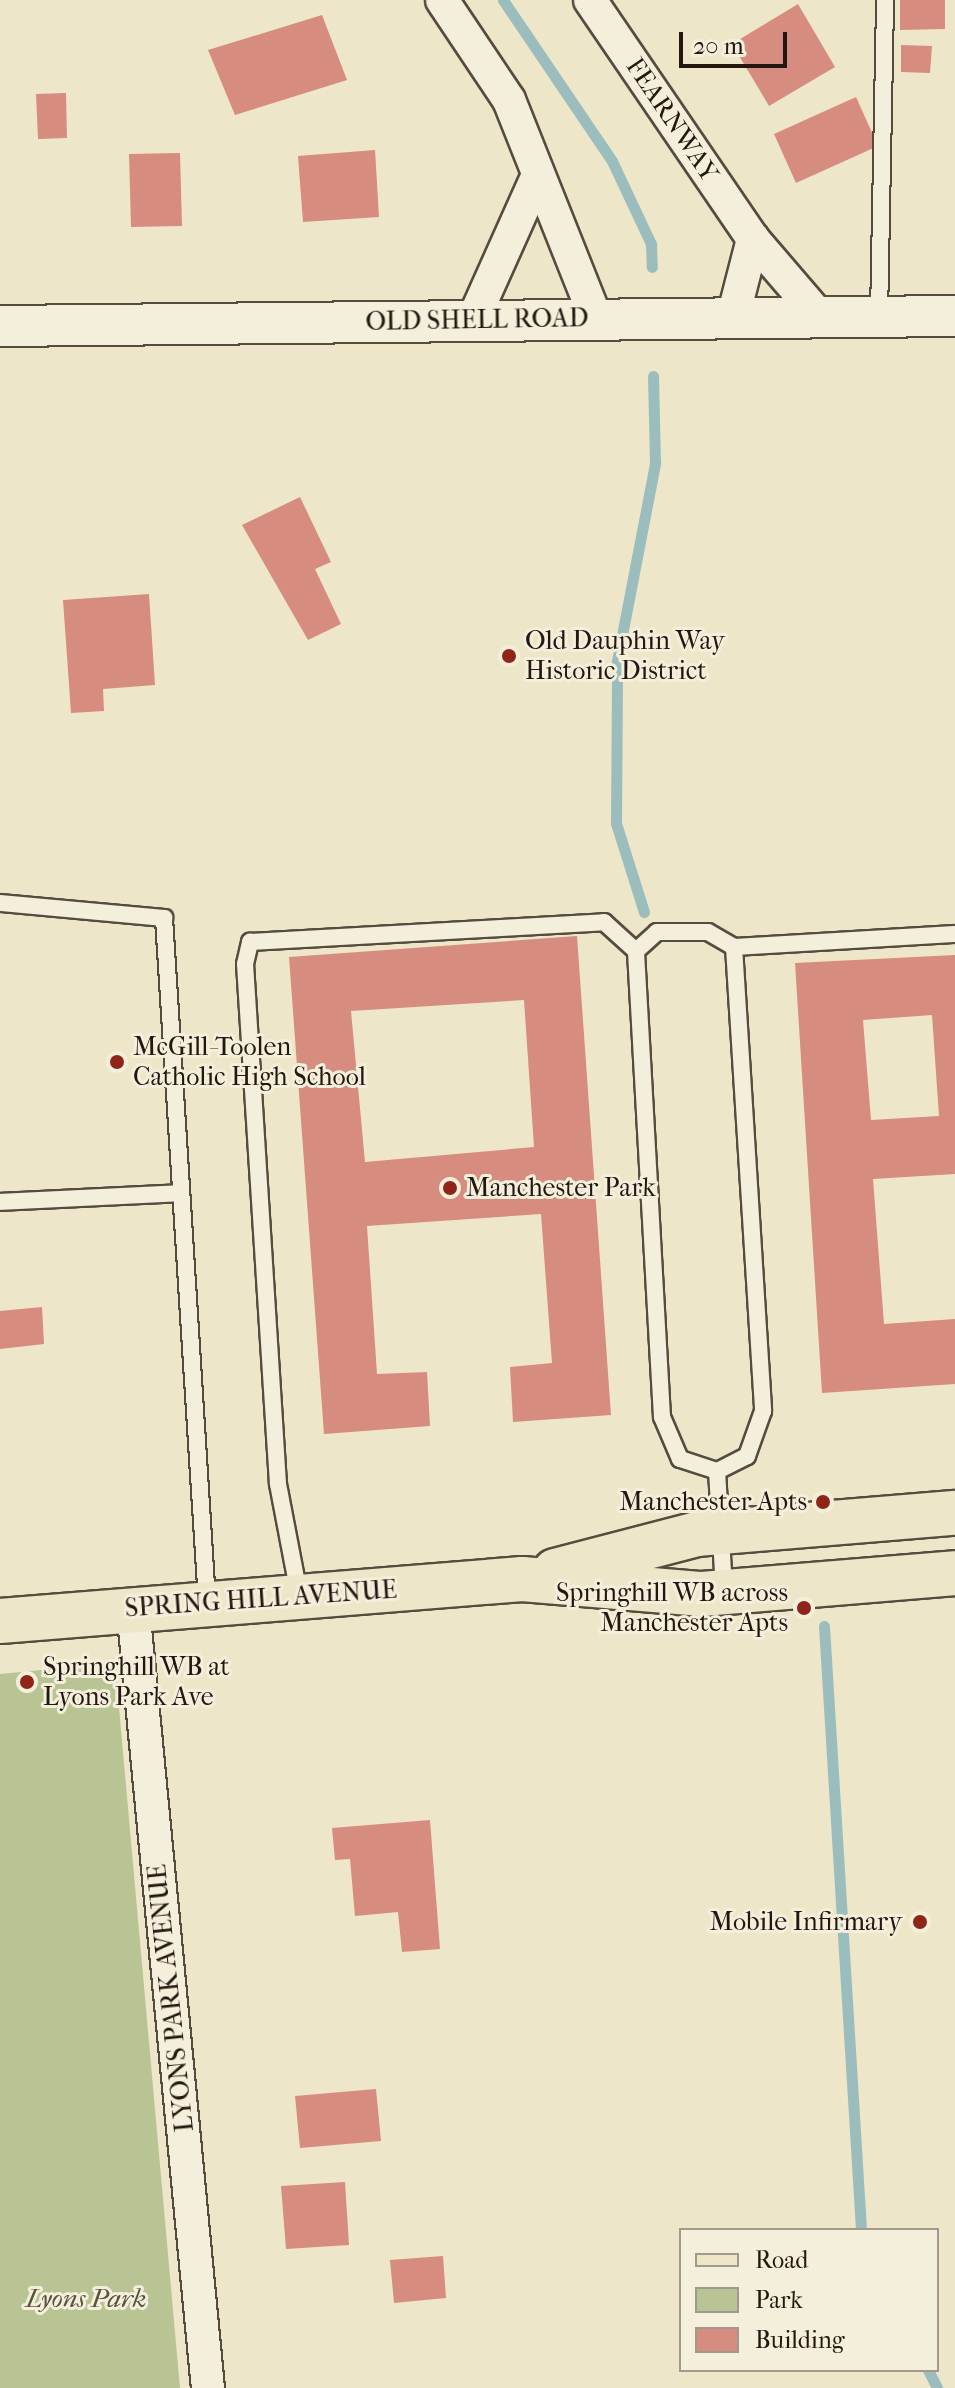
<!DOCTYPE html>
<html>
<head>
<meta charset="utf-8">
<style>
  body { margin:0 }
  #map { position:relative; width:955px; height:2388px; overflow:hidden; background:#eee6c8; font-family:"IM FELL French Canon",serif }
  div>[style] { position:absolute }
  .green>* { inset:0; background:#b9c495 }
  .stream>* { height:11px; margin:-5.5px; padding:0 5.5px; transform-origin:5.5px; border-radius:5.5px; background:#9cbdbe }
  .building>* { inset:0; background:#d78c80 }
  .roads { filter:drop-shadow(2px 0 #564b3f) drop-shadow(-2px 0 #564b3f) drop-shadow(0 2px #564b3f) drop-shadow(0 -2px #564b3f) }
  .service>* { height:16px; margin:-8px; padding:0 8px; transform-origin:8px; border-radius:8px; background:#f4efdb }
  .minor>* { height:32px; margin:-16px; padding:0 16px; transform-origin:16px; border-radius:16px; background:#f4efdb }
  .tertiary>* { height:40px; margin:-20px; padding:0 20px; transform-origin:20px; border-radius:20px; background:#f4efdb }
  .primary>* { height:44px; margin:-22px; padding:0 22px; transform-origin:22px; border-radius:22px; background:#eee6c8 }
  .dots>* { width:22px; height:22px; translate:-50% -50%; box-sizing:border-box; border:4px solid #f4efdb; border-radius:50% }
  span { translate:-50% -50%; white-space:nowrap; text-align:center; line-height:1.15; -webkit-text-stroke:6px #f4efdb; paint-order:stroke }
  .street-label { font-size:26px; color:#241711 }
  .poi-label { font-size:26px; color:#241711 }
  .left { translate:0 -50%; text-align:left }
  .right { translate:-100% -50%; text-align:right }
  .park-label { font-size:26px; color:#58543f; font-style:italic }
  .legend { position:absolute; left:679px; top:2228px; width:260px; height:144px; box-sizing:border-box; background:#f4efdb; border:2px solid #a1998a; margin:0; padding:10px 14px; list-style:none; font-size:24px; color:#241711 }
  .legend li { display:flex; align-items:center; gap:16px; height:40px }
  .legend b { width:40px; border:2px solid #a1998a }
  .scale { position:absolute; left:679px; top:32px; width:108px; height:36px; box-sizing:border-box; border:4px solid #241711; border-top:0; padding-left:10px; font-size:24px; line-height:28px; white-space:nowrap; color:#241711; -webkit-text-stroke:6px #f4efdb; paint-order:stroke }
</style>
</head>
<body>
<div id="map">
  <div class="green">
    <div style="clip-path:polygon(115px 1663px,180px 2388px,0 2388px,0 1674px)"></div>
  </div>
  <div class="stream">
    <div style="left:503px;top:0;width:194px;rotate:55.9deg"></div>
    <div style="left:612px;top:161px;width:92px;rotate:64.8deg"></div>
    <div style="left:651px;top:244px;width:23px;rotate:88deg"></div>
    <div style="left:644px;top:912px;width:93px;rotate:-107.5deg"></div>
    <div style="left:616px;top:823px;width:162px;rotate:-89.6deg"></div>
    <div style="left:617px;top:661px;width:202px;rotate:-79.1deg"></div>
    <div style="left:655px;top:463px;width:87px;rotate:-91.3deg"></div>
    <div style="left:824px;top:1626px;width:605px;rotate:86.49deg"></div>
    <div style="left:928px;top:2370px;width:20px;rotate:63deg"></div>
  </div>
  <div class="building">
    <div style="clip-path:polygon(900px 0,945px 0,945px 29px,900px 30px)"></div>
    <div style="clip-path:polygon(798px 4px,835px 67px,769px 106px,732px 44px)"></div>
    <div style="clip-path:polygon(322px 15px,347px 80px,235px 115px,208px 50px)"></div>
    <div style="clip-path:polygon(901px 45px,932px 46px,930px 73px,901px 72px)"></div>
    <div style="clip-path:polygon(66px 93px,67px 138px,38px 139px,36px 94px)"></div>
    <div style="clip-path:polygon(856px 97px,878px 146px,796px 183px,774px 134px)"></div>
    <div style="clip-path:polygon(375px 150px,379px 217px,303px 222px,298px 156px)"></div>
    <div style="clip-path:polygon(180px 153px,182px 226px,131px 227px,129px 154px)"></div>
    <div style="clip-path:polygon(300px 497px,331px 562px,315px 569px,341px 624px,308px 640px,242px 525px)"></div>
    <div style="clip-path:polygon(149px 594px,155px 685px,103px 689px,104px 711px,71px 713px,63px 600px)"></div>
    <div style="clip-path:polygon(evenodd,577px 936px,611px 1415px,513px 1422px,510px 1367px,552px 1363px,541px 1214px,367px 1226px,377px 1374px,427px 1372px,430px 1426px,324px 1434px,289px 957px,577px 936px,524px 1000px,534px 1147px,365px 1162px,351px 1011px,524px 1000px)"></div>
    <div style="clip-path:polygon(evenodd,955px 955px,955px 1174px,873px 1179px,884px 1324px,955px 1319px,955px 1384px,822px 1393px,795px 963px,955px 955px,932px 1015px,939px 1116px,871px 1120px,863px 1020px,932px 1015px)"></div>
    <div style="clip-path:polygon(42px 1307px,44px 1344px,0 1349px,0 1311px)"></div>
    <div style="clip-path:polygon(430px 1820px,440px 1949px,402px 1952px,398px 1912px,355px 1916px,350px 1859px,335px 1860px,332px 1828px)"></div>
    <div style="clip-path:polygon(376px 2089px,381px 2141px,300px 2148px,295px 2096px)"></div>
    <div style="clip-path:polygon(345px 2182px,349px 2245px,286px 2249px,281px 2186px)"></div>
    <div style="clip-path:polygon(443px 2256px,446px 2298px,394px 2303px,390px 2260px)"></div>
  </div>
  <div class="roads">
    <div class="service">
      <div style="left:879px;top:316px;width:316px;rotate:-88.9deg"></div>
      <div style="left:0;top:903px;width:165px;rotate:5.2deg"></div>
      <div style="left:164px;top:918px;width:685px;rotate:86.4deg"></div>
      <div style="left:657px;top:932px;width:51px"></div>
      <div style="left:708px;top:932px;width:30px;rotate:30deg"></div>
      <div style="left:734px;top:947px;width:465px;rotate:86.4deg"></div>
      <div style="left:763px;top:1411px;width:48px;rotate:109.6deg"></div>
      <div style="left:747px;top:1456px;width:34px;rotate:153deg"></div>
      <div style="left:717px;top:1471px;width:39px;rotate:-162deg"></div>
      <div style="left:680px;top:1459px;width:46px;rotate:-113.2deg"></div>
      <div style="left:662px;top:1417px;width:467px;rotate:-93.2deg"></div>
      <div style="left:636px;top:951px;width:28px;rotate:-42deg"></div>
      <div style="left:734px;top:947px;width:221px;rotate:-3.4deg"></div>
      <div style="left:0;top:1202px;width:181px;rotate:-2.8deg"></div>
      <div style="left:717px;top:1471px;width:119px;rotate:86.6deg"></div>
      <div style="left:299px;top:1594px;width:112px;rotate:-100.8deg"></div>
      <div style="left:278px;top:1484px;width:521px;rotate:-93.63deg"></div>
      <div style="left:245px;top:964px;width:23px;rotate:-77deg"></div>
      <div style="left:250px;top:942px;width:355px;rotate:-3.2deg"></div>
      <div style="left:604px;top:922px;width:43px;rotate:42.2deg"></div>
    </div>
    <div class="minor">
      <div style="left:442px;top:0;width:120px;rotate:56.2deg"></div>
      <div style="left:509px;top:100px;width:236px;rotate:68.3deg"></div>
      <div style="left:590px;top:0;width:289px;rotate:55.7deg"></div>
      <div style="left:753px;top:239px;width:103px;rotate:49.3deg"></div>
      <div style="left:733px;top:317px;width:81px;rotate:-75.6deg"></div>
      <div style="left:473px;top:320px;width:154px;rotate:-65.9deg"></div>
      <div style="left:133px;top:1608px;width:784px;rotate:84.51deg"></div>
    </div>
    <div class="tertiary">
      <div style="left:0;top:326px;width:955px;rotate:-0.6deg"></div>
    </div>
    <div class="primary">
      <div style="left:555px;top:1571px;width:147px;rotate:-14.6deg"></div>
      <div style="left:697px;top:1534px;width:259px;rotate:-4.7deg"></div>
      <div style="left:0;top:1621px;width:524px;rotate:-4.6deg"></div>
      <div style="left:522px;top:1579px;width:181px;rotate:4.8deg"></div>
      <div style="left:702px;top:1594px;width:254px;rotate:-4.7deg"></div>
    </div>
  </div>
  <div class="dots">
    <div style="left:509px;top:656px;background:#8f2418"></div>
    <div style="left:117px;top:1062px;background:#8f2418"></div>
    <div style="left:450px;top:1188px;background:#8f2418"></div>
    <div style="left:823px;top:1502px;background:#8f2418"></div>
    <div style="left:804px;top:1608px;background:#8f2418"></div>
    <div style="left:27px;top:1682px;background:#8f2418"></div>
    <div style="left:920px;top:1922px;background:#8f2418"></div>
  </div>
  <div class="street-label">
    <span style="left:672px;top:120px;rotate:56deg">FEARNWAY</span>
    <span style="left:477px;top:320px;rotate:-1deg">OLD SHELL ROAD</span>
    <span style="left:261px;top:1599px;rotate:-4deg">SPRING HILL AVENUE</span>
    <span style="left:171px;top:1998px;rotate:-96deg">LYONS PARK AVENUE</span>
  </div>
  <div class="poi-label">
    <span class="left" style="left:525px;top:656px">Old Dauphin Way<br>Historic District</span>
    <span class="left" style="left:133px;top:1062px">McGill-Toolen<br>Catholic High School</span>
    <span class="left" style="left:466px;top:1188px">Manchester Park</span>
    <span class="right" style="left:807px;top:1502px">Manchester Apts</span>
    <span class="right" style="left:788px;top:1608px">Springhill WB across<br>Manchester Apts</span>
    <span class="left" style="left:43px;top:1682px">Springhill WB at<br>Lyons Park Ave</span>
    <span class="right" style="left:902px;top:1922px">Mobile Infirmary</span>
  </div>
  <div class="park-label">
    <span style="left:86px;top:2299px">Lyons Park</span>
  </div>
  <ul class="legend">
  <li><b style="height:10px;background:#eee6c8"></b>Road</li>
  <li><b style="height:22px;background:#b9c495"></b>Park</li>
  <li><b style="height:22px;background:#d78c80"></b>Building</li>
  </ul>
  <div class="scale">20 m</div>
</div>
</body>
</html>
